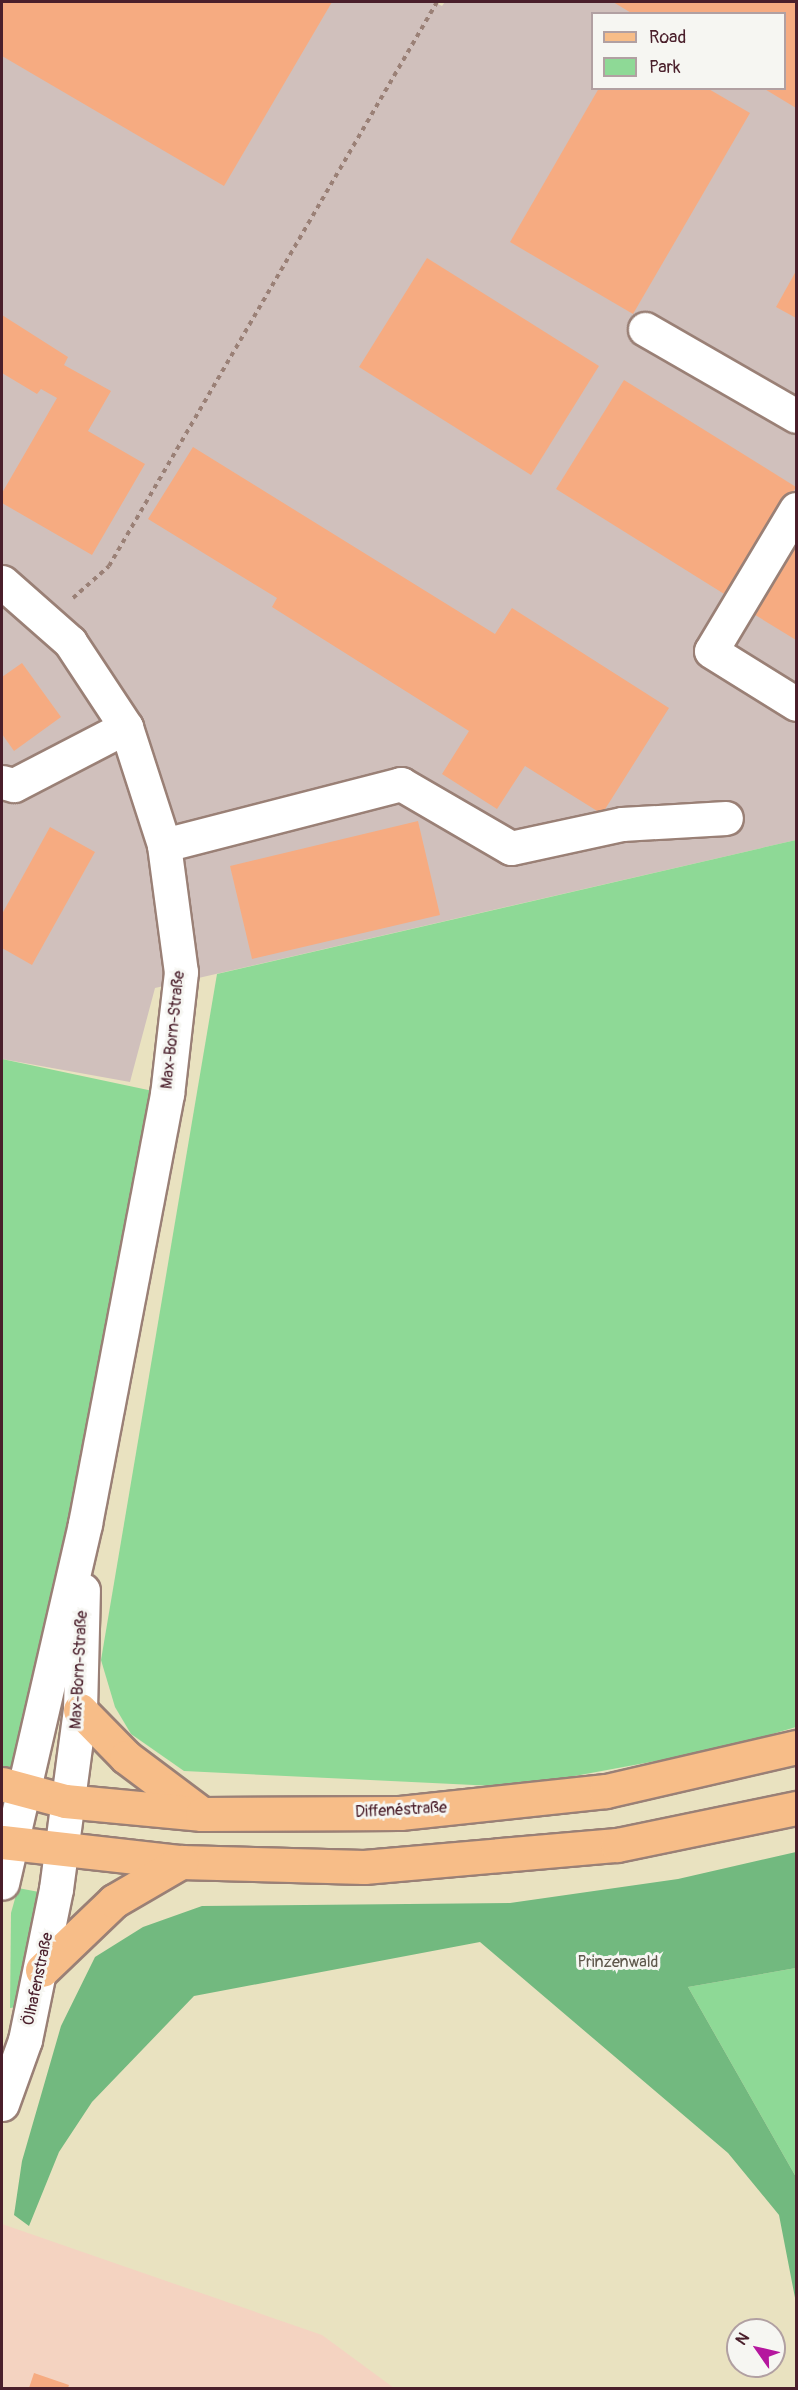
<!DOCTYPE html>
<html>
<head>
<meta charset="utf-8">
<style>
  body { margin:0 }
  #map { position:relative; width:798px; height:2390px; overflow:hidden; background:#e9e2c0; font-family:Pangolin,sans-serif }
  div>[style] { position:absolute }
  .built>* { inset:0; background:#f4d3c1 }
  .industrial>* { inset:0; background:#d0c0bc }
  .green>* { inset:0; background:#8ed996 }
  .forest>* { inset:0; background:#72b97f }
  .building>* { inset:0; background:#f6ab81 }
  .path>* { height:4px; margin-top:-2px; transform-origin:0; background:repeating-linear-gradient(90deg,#9a8076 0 4.5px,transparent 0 9px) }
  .roads { filter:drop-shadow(2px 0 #9a8076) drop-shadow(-2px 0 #9a8076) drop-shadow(0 2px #9a8076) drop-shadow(0 -2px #9a8076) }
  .minor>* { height:33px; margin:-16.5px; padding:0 16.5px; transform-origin:16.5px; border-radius:16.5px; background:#fff }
  .major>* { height:33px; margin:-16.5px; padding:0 16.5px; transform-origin:16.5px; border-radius:16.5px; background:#f7bd88 }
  span { translate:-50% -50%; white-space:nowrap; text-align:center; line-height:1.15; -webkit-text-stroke:6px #f6f6f2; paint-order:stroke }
  .street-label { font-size:16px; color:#4a1f2b }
  .park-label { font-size:16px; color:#5e574b }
  .frame { position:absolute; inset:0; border:3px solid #4a1f2b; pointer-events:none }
  .legend { position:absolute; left:591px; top:12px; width:195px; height:78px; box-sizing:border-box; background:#f6f6f2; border:2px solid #b1a0a2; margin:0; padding:8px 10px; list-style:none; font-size:18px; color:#4a1f2b }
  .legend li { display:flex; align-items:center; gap:12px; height:30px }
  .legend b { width:30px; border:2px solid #b1a0a2 }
  .north { position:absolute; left:726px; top:2318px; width:60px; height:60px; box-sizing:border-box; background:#f6f6f2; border:2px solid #b1a0a2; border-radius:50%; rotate:304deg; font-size:16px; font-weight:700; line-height:24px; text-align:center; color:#4a1f2b }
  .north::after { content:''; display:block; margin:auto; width:21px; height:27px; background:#b5179e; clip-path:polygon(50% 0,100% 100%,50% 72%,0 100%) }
</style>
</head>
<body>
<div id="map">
  <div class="built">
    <div style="clip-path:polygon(2px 2224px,322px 2335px,394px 2388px,2px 2388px)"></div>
  </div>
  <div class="industrial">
    <div style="clip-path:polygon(evenodd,2px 2px,434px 2px,442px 6px,445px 2px,796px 2px,796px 840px,155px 988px,130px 1082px,2px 1059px,2px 2px,592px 14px,784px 14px,784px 88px,592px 88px,592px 14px)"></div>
  </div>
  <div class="green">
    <div style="clip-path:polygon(796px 840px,796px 1727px,721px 1749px,515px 1787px,184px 1771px,131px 1734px,115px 1707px,101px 1660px,217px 974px)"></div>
    <div style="clip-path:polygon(2px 1059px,167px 1094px,24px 1790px,2px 1784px)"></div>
    <div style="clip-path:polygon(18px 1888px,39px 1892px,18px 2007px,10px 2008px,11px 1913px)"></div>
    <div style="clip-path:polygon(796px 1968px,796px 2177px,688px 1987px)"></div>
  </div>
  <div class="forest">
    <div style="clip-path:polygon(796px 1852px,796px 1968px,688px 1987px,796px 2177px,796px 2303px,779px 2215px,728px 2153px,480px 1942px,194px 1996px,92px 2102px,59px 2152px,29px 2226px,14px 2215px,22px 2161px,61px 2026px,95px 1957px,143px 1927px,202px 1906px,510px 1903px,678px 1879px)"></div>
  </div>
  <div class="building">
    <div style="clip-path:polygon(2px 2px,332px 2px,224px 186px,2px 56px)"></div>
    <div style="clip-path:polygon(613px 2px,796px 2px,796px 108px,763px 88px,784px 88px,784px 14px,633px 14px)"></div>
    <div style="clip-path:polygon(599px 88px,707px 88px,750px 113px,633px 314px,510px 242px)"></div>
    <div style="clip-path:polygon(427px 258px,599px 366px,531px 475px,359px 367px)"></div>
    <div style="clip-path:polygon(796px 271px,796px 318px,776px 307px)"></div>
    <div style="clip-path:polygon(2px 315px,68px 357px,64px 365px,111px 391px,88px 431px,145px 464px,92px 555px,2px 503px,2px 493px,57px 398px,41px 389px,37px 394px,2px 373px)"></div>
    <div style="clip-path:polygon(624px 380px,796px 487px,729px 597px,556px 489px)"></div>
    <div style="clip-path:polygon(193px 447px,495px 634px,512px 608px,669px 708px,602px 814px,525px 766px,497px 809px,442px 774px,469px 731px,272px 607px,277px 598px,148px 519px)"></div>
    <div style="clip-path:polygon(796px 543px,796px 640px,752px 613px)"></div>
    <div style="clip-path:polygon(22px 663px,61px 717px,14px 751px,2px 734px,2px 677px)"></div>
    <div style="clip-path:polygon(418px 821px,440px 915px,252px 959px,230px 866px)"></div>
    <div style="clip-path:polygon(50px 827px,95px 852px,32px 965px,2px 948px,2px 914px)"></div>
    <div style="clip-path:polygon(34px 2373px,69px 2385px,68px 2388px,29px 2388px)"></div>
  </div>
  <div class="path">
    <div style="left:73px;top:598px;width:48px;rotate:-41.6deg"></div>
    <div style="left:109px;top:566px;width:652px;rotate:-59.82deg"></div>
  </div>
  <div class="roads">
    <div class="minor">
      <div style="left:645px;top:329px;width:174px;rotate:29.9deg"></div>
      <div style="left:796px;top:509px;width:165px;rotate:120.9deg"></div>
      <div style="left:711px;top:651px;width:100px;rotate:31.9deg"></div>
      <div style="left:2px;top:582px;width:91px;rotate:41.4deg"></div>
      <div style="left:70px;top:642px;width:102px;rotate:56.6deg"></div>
      <div style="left:126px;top:727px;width:124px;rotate:72.1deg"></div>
      <div style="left:164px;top:845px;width:128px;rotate:82.4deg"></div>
      <div style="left:181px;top:972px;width:123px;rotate:96.5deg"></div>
      <div style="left:167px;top:1094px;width:438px;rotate:100.8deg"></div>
      <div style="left:85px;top:1524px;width:368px;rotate:103deg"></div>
      <div style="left:2px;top:782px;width:12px;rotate:14deg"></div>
      <div style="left:14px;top:785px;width:126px;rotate:-27.4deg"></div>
      <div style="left:164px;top:845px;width:245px;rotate:-14.4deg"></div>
      <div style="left:401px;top:784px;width:127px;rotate:30.2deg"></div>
      <div style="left:511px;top:848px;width:114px;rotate:-12.2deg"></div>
      <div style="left:622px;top:824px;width:104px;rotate:-3.3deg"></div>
      <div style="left:2px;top:2104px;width:68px;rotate:-70.2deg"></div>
      <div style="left:25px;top:2040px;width:154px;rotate:-78.4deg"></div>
      <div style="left:56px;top:1889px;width:181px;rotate:-82.4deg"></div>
      <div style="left:80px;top:1710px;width:120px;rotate:-88.6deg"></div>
    </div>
    <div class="major">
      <div style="left:80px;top:1710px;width:66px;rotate:45.6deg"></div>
      <div style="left:126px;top:1757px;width:95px;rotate:36.9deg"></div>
      <div style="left:2px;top:1784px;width:65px;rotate:15.1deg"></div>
      <div style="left:65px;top:1801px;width:138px;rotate:5.4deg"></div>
      <div style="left:202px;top:1814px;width:198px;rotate:-0.3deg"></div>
      <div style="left:400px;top:1813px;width:207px;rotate:-6.1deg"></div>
      <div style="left:606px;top:1791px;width:195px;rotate:-13deg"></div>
      <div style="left:2px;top:1842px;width:180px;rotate:6.4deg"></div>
      <div style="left:181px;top:1862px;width:183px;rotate:1.6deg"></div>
      <div style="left:364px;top:1867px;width:254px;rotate:-5deg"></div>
      <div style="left:617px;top:1845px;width:183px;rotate:-11.7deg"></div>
      <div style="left:42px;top:1970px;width:100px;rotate:-43.8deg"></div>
      <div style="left:114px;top:1901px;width:78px;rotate:-30.2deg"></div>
    </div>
  </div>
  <div class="street-label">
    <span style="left:173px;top:1030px;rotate:-84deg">Max-Born-Straße</span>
    <span style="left:79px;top:1670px;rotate:-87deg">Max-Born-Straße</span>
    <span style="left:401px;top:1810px;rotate:-3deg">Diffenéstraße</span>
    <span style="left:38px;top:1979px;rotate:-78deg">Ölhafenstraße</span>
  </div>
  <div class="park-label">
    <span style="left:618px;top:1962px">Prinzenwald</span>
  </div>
  <div class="frame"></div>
  <ul class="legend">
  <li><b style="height:8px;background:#f7bd88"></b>Road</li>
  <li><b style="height:16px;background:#8ed996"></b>Park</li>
  </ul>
  <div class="north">N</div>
</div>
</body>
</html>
